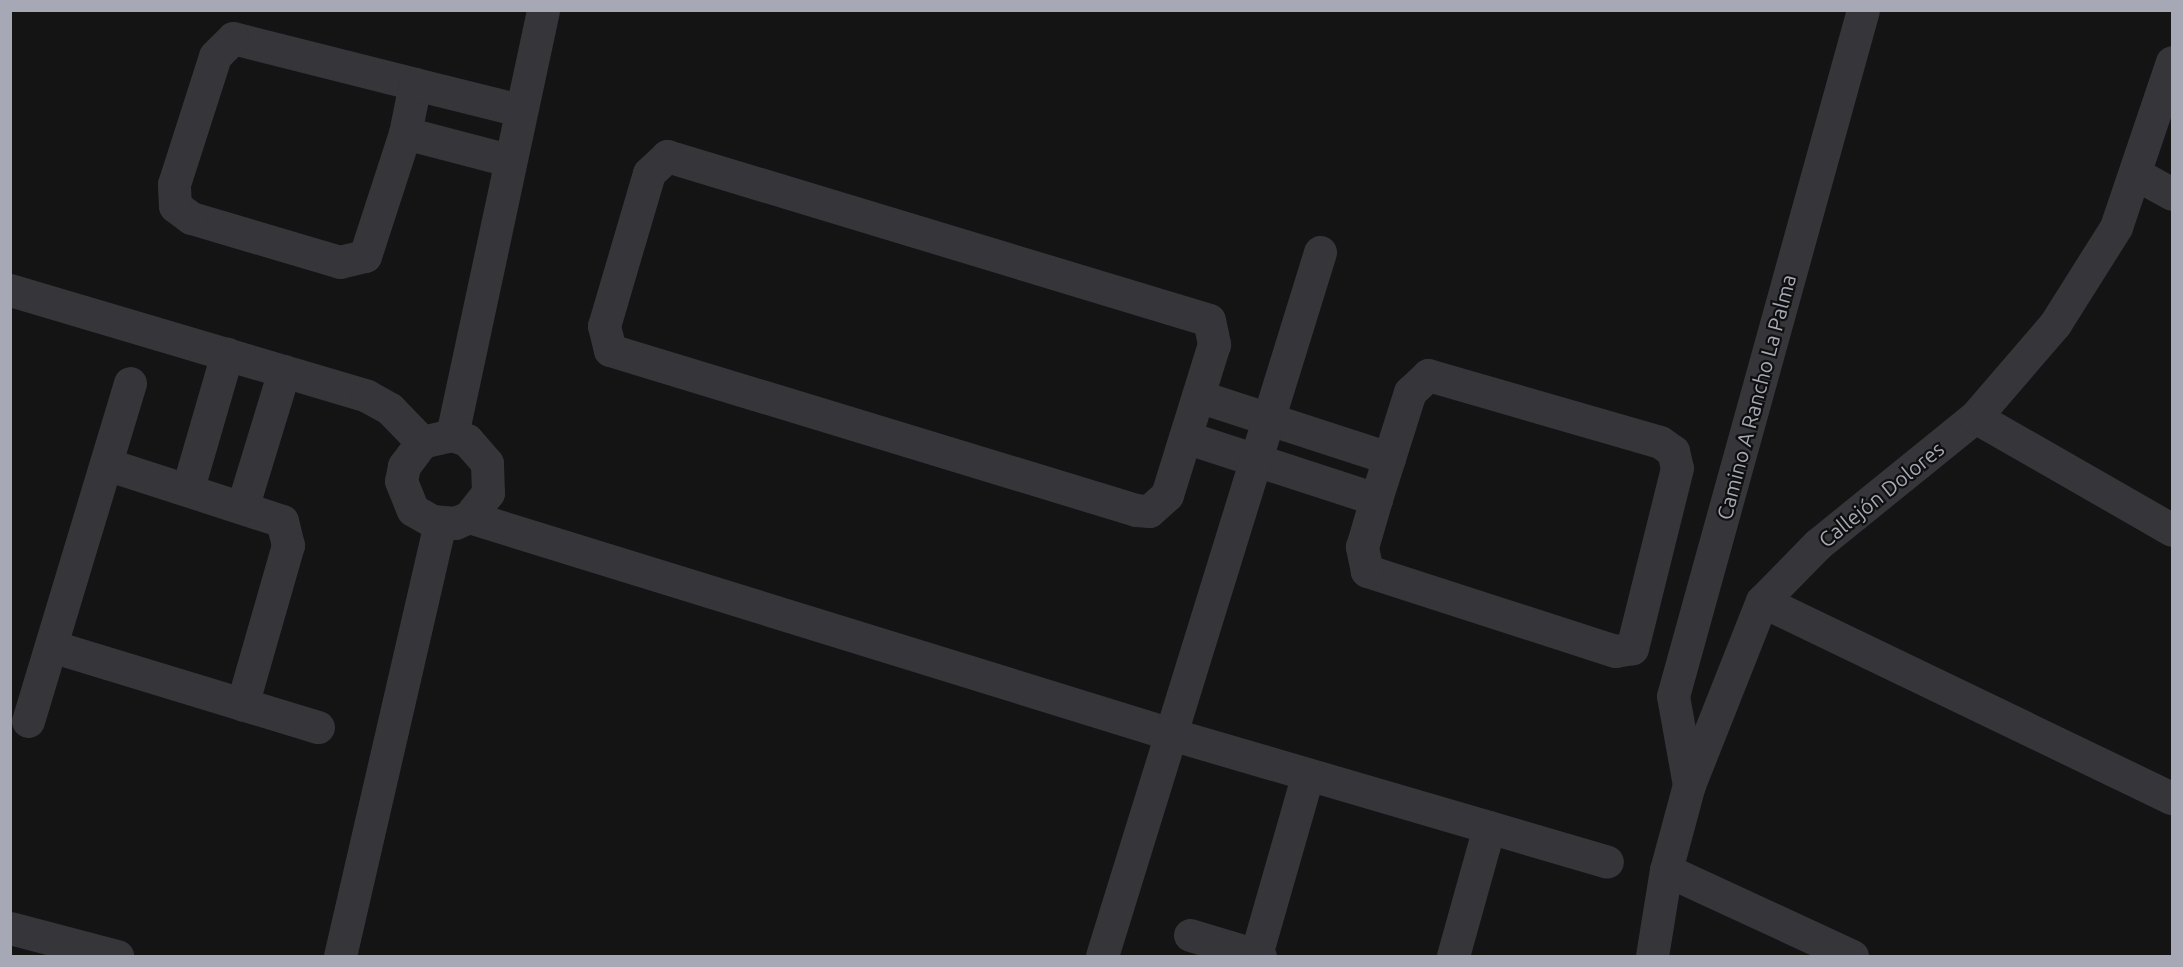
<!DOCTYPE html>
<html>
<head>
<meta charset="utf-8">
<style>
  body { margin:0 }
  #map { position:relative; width:2183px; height:967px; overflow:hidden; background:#141415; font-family:Ubuntu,sans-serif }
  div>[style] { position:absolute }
  .minor>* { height:33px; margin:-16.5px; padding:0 16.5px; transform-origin:16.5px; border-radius:16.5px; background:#35353a }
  span { translate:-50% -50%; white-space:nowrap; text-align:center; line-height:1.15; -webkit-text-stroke:4.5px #0f0f10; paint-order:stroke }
  .street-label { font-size:21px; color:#a6a9b5 }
  .frame { position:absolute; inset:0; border:12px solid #a6a9b5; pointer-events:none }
</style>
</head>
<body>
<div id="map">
  <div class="minor">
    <div style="left:233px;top:38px;width:188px;rotate:14.2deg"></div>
    <div style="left:415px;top:84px;width:50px;rotate:101.5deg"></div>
    <div style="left:405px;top:133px;width:129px;rotate:108deg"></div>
    <div style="left:365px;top:256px;width:26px;rotate:167deg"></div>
    <div style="left:340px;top:262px;width:155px;rotate:-163.5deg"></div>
    <div style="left:191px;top:218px;width:20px;rotate:-143deg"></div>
    <div style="left:175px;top:206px;width:22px;rotate:-93deg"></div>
    <div style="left:174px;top:184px;width:134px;rotate:-72.2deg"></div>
    <div style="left:215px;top:56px;width:25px;rotate:-45deg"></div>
    <div style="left:415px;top:84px;width:108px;rotate:13.9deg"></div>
    <div style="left:405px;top:133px;width:107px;rotate:14.6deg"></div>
    <div style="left:667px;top:156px;width:566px;rotate:16.83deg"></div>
    <div style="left:1209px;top:320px;width:25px;rotate:78deg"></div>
    <div style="left:1214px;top:344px;width:158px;rotate:107.3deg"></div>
    <div style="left:1167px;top:495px;width:24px;rotate:138deg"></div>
    <div style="left:1149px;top:511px;width:13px;rotate:-176deg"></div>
    <div style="left:1136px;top:510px;width:550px;rotate:-163.08deg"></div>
    <div style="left:610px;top:350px;width:25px;rotate:-104deg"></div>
    <div style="left:604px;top:326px;width:159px;rotate:-73.6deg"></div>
    <div style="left:649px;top:173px;width:25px;rotate:-43deg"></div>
    <div style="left:2136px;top:174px;width:41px;rotate:29.1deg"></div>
    <div style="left:10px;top:290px;width:372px;rotate:16.5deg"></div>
    <div style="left:367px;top:396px;width:26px;rotate:29deg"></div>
    <div style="left:390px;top:409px;width:46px;rotate:45.9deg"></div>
    <div style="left:1428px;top:375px;width:241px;rotate:16.1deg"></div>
    <div style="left:1660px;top:442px;width:16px;rotate:35deg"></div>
    <div style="left:1673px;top:451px;width:17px;rotate:77deg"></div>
    <div style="left:1677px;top:468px;width:186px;rotate:104deg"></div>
    <div style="left:1632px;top:648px;width:17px;rotate:170deg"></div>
    <div style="left:1615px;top:651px;width:261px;rotate:-162.1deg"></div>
    <div style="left:1367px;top:571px;width:25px;rotate:-102deg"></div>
    <div style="left:1362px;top:547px;width:50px;rotate:-73.7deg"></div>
    <div style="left:1376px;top:499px;width:112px;rotate:-72.4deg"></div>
    <div style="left:1410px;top:392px;width:25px;rotate:-43deg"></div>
    <div style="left:1198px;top:396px;width:201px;rotate:18deg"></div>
    <div style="left:1975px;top:417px;width:227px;rotate:29.8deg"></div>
    <div style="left:452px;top:435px;width:435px;rotate:-77.9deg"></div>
    <div style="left:1185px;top:437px;width:201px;rotate:18deg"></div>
    <div style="left:106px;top:464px;width:185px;rotate:17.9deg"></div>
    <div style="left:282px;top:521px;width:25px;rotate:76deg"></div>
    <div style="left:288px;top:545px;width:166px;rotate:106deg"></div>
    <div style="left:188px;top:488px;width:140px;rotate:-73.8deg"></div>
    <div style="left:243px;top:505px;width:140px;rotate:-73deg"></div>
    <div style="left:469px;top:517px;width:31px;rotate:-52deg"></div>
    <div style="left:488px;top:493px;width:30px;rotate:-92deg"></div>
    <div style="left:487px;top:463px;width:30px;rotate:-131deg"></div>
    <div style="left:467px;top:440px;width:16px;rotate:-162deg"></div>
    <div style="left:452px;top:435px;width:31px;rotate:167deg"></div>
    <div style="left:422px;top:442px;width:30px;rotate:127deg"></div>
    <div style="left:404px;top:466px;width:15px;rotate:101deg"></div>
    <div style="left:401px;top:481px;width:31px;rotate:68deg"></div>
    <div style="left:413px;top:510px;width:22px;rotate:30deg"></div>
    <div style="left:432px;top:521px;width:23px;rotate:5deg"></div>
    <div style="left:455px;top:523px;width:15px;rotate:-23deg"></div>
    <div style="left:469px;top:517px;width:738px;rotate:17.18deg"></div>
    <div style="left:1174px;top:735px;width:451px;rotate:16.3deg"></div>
    <div style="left:1762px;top:601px;width:455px;rotate:25.7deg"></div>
    <div style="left:51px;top:646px;width:279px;rotate:16.9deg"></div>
    <div style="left:28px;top:721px;width:353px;rotate:-73.2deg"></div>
    <div style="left:1689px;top:785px;width:90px;rotate:-100.2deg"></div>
    <div style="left:1673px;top:696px;width:712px;rotate:-74.52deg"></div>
    <div style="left:1666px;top:870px;width:205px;rotate:24.8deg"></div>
    <div style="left:10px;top:928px;width:111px;rotate:14.7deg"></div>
    <div style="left:1190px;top:935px;width:73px;rotate:16.7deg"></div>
    <div style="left:1256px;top:955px;width:188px;rotate:-74deg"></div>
    <div style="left:340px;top:956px;width:444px;rotate:-77deg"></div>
    <div style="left:1102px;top:956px;width:737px;rotate:-72.79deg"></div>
    <div style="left:1453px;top:956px;width:134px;rotate:-74.4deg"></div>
    <div style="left:1652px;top:956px;width:87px;rotate:-80.8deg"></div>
    <div style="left:1666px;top:870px;width:88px;rotate:-74.9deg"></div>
    <div style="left:1689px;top:785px;width:198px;rotate:-68.4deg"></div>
    <div style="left:1762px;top:601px;width:80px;rotate:-45.5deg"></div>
    <div style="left:1818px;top:544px;width:202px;rotate:-39deg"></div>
    <div style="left:1975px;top:417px;width:123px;rotate:-49.3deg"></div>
    <div style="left:2055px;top:324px;width:115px;rotate:-57.8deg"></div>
    <div style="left:2116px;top:227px;width:174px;rotate:-71.3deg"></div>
  </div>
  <div class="street-label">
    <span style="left:1756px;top:397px;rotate:-75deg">Camino A Rancho La Palma</span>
    <span style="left:1881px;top:494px;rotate:-39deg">Callejón Dolores</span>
  </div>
  <div class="frame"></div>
</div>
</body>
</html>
